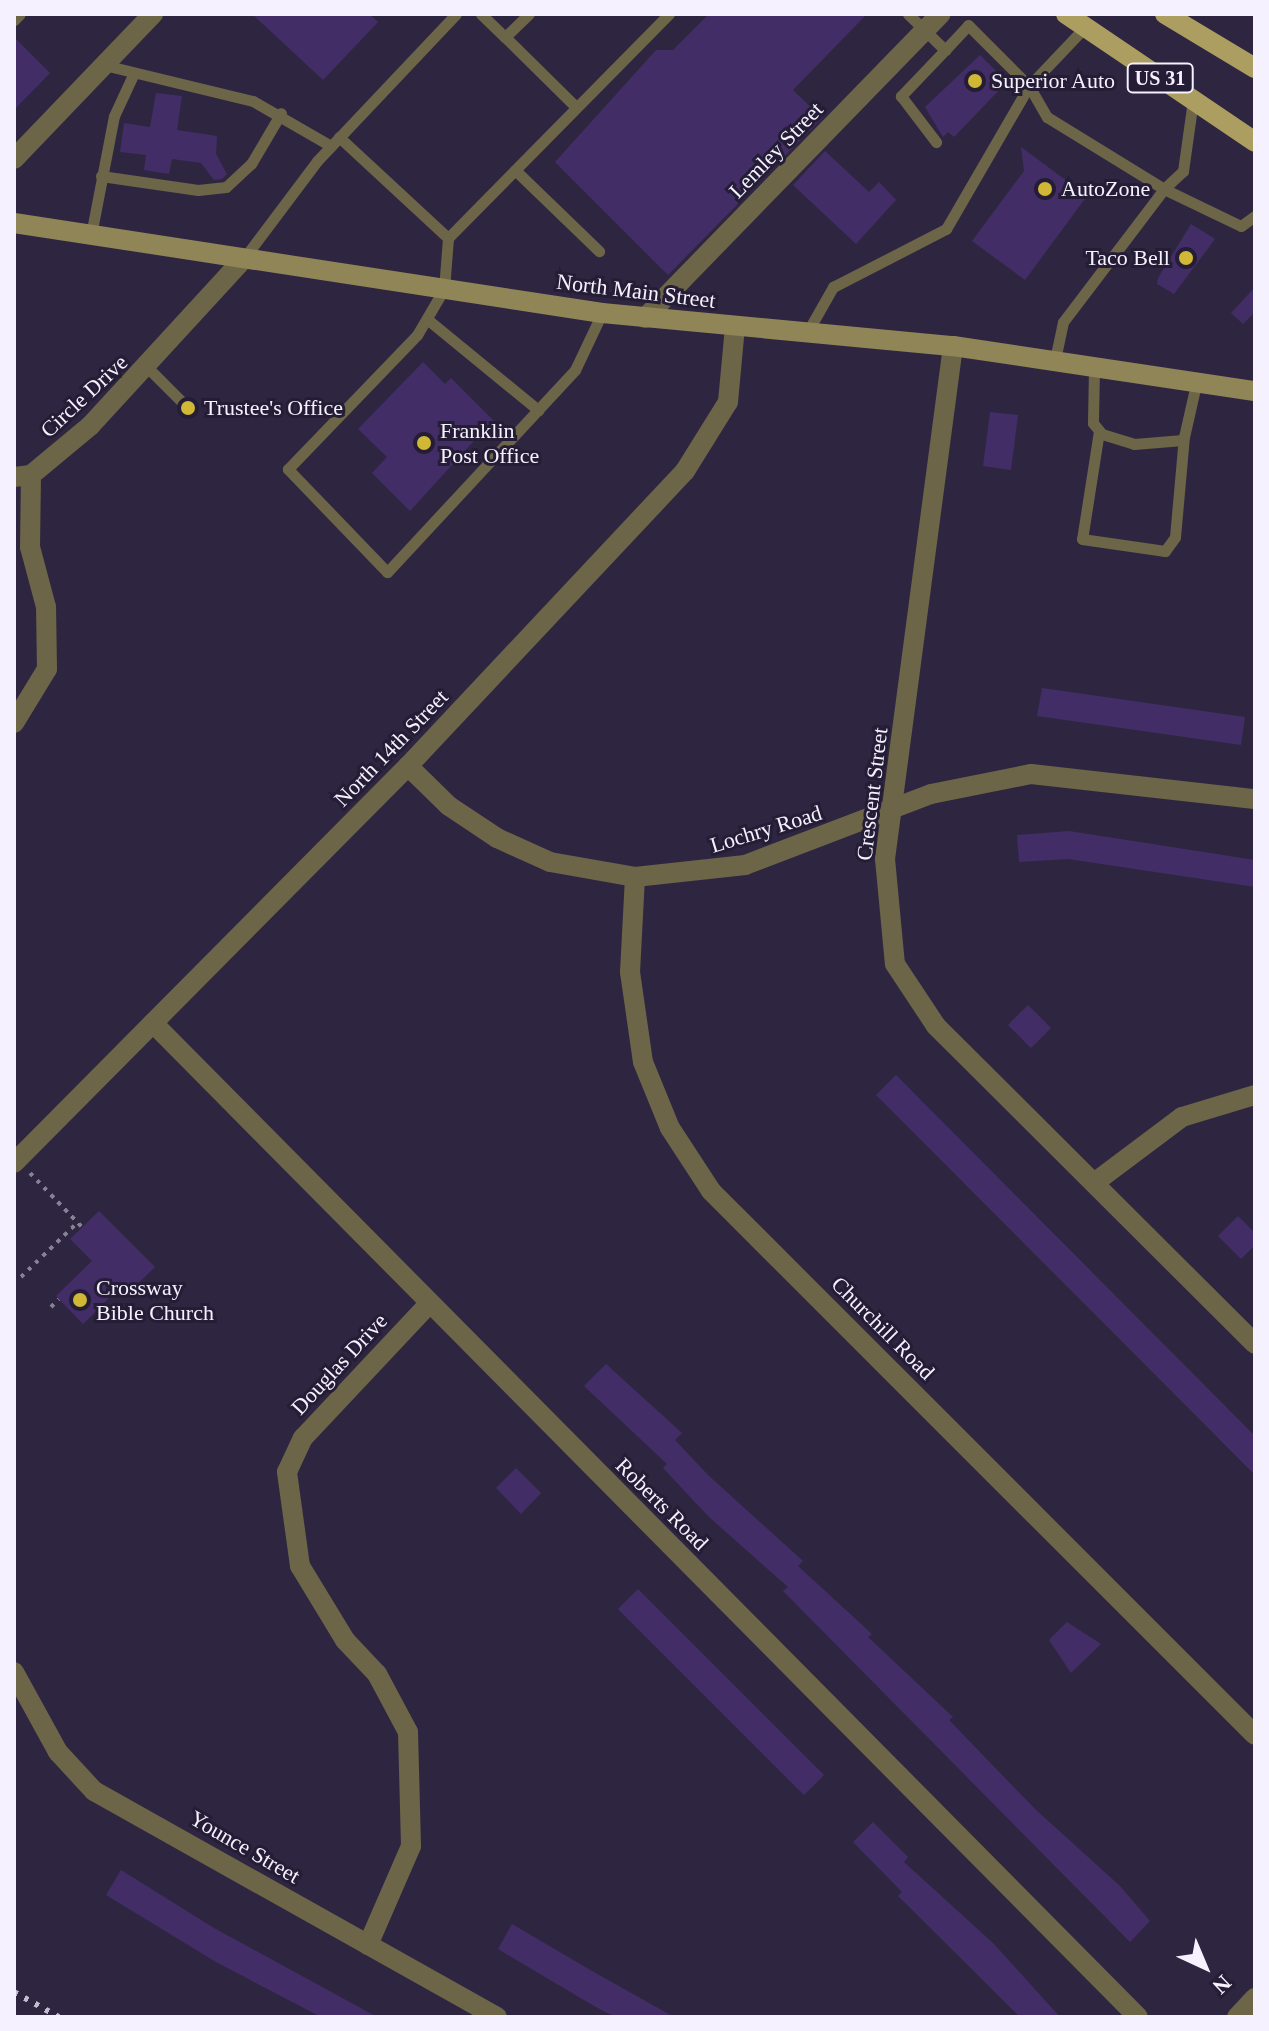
<!DOCTYPE html>
<html>
<head>
<meta charset="utf-8">
<style>
  body { margin:0 }
  #map { position:relative; width:1269px; height:2031px; overflow:hidden; background:#2e2640; font-family:Georgia,serif }
  div>[style] { position:absolute }
  .building>* { inset:0; background:#422d67 }
  .path>* { height:4px; margin-top:-2px; transform-origin:0; background:repeating-linear-gradient(90deg,#878195 0 4px,transparent 0 10px) }
  .lane>* { height:11px; margin:-5.5px; padding:0 5.5px; transform-origin:5.5px; border-radius:5.5px; background:#6c6548 }
  .street>* { height:20px; margin:-10px; padding:0 10px; transform-origin:10px; border-radius:10px; background:#6c6548 }
  .secondary>* { height:20px; margin:-10px; padding:0 10px; transform-origin:10px; border-radius:10px; background:#908556 }
  .primary>* { height:20px; margin:-10px; padding:0 10px; transform-origin:10px; border-radius:10px; background:#ac9e60 }
  .rail>* { height:6px; margin-top:-3px; transform-origin:0; background:repeating-linear-gradient(90deg,#c2bdce 0 4px,transparent 0 12px) }
  .dots>* { width:22px; height:22px; translate:-50% -50%; box-sizing:border-box; border:4px solid #251d35; border-radius:50% }
  span { translate:-50% -50%; white-space:nowrap; text-align:center; line-height:1.15; -webkit-text-stroke:6px #251d35; paint-order:stroke }
  .shield-label span { padding:2px 6px; background:#251d35; border:2px solid; border-radius:6px; -webkit-text-stroke-width:0 }
  .shield-label { font-size:20px; color:#f5f1ff; font-weight:700 }
  .poi-label { font-size:22px; color:#f5f1ff }
  .left { translate:0 -50%; text-align:left }
  .right { translate:-100% -50%; text-align:right }
  .street-label { font-size:22px; color:#f5f1ff }
  .frame { position:absolute; inset:0; border:16px solid #f5f1ff; pointer-events:none }
  .north { position:absolute; left:1165px; top:1927px; width:80px; height:80px; -webkit-text-stroke:6px #251d35; paint-order:stroke; rotate:136deg; font-size:22px; font-weight:700; line-height:32px; text-align:center; color:#f5f1ff }
  .north::after { content:''; display:block; margin:auto; width:28px; height:36px; background:#f5f1ff; clip-path:polygon(50% 0,100% 100%,50% 72%,0 100%) }
</style>
</head>
<body>
<div id="map">
  <div class="building">
    <div style="clip-path:polygon(252px 14px,369px 14px,378px 22px,323px 80px)"></div>
    <div style="clip-path:polygon(709px 14px,867px 14px,793px 90px,822px 118px,668px 275px,555px 162px,656px 50px,673px 50px)"></div>
    <div style="clip-path:polygon(14px 37px,50px 73px,14px 110px)"></div>
    <div style="clip-path:polygon(980px 55px,1007px 82px,954px 137px,948px 132px,943px 137px,925px 107px)"></div>
    <div style="clip-path:polygon(156px 93px,182px 96px,177px 130px,217px 136px,216px 154px,227px 174px,222px 179px,214px 180px,201px 163px,172px 159px,169px 174px,144px 170px,146px 155px,120px 152px,124px 123px,150px 127px)"></div>
    <div style="clip-path:polygon(1021px 147px,1087px 196px,1025px 280px,972px 241px,1024px 171px)"></div>
    <div style="clip-path:polygon(825px 151px,869px 192px,879px 182px,896px 200px,856px 244px,793px 185px)"></div>
    <div style="clip-path:polygon(1191px 224px,1215px 239px,1174px 294px,1157px 284px,1158px 278px)"></div>
    <div style="clip-path:polygon(1255px 287px,1255px 312px,1243px 324px,1231px 313px)"></div>
    <div style="clip-path:polygon(423px 362px,445px 384px,451px 378px,493px 420px,410px 511px,372px 473px,387px 457px,358px 429px)"></div>
    <div style="clip-path:polygon(990px 412px,1018px 415px,1011px 470px,983px 466px)"></div>
    <div style="clip-path:polygon(1042px 688px,1245px 717px,1241px 745px,1037px 716px)"></div>
    <div style="clip-path:polygon(1069px 831px,1255px 860px,1255px 887px,1068px 859px,1019px 862px,1017px 835px)"></div>
    <div style="clip-path:polygon(1028px 1005px,1051px 1028px,1031px 1048px,1008px 1025px)"></div>
    <div style="clip-path:polygon(896px 1075px,1255px 1436px,1255px 1475px,876px 1095px)"></div>
    <div style="clip-path:polygon(99px 1211px,155px 1267px,126px 1295px,119px 1288px,83px 1324px,56px 1296px,92px 1261px,70px 1239px)"></div>
    <div style="clip-path:polygon(1238px 1216px,1255px 1233px,1255px 1245px,1241px 1259px,1218px 1236px)"></div>
    <div style="clip-path:polygon(606px 1364px,682px 1433px,675px 1440px,708px 1475px,803px 1561px,798px 1566px,872px 1634px,868px 1637px,953px 1717px,949px 1720px,1035px 1809px,1120px 1886px,1150px 1921px,1130px 1942px,783px 1591px,788px 1587px,709px 1517px,663px 1468px,667px 1464px,584px 1386px)"></div>
    <div style="clip-path:polygon(516px 1468px,541px 1493px,521px 1514px,496px 1488px)"></div>
    <div style="clip-path:polygon(638px 1589px,824px 1775px,804px 1795px,618px 1609px)"></div>
    <div style="clip-path:polygon(1067px 1622px,1101px 1644px,1071px 1673px,1049px 1640px)"></div>
    <div style="clip-path:polygon(873px 1822px,908px 1857px,904px 1862px,994px 1944px,1060px 2017px,1020px 2017px,898px 1896px,902px 1892px,853px 1842px)"></div>
    <div style="clip-path:polygon(121px 1870px,214px 1928px,377px 2017px,321px 2017px,216px 1962px,106px 1895px)"></div>
    <div style="clip-path:polygon(512px 1924px,592px 1971px,674px 2017px,615px 2017px,594px 2006px,498px 1949px)"></div>
  </div>
  <div class="path">
    <div style="left:30px;top:1173px;width:75px;rotate:46.1deg"></div>
    <div style="left:21px;top:1277px;width:78px;rotate:-44deg"></div>
    <div style="left:51px;top:1307px;width:11px;rotate:-45deg"></div>
  </div>
  <div class="lane">
    <div style="left:481px;top:14px;width:33px;rotate:44deg"></div>
    <div style="left:505px;top:37px;width:33px;rotate:-44deg"></div>
    <div style="left:908px;top:14px;width:52px;rotate:44.2deg"></div>
    <div style="left:945px;top:50px;width:64px;rotate:133.7deg"></div>
    <div style="left:901px;top:96px;width:58px;rotate:52.7deg"></div>
    <div style="left:14px;top:20px;width:8px;rotate:-45deg"></div>
    <div style="left:505px;top:37px;width:100px;rotate:44.6deg"></div>
    <div style="left:945px;top:50px;width:34px;rotate:-47deg"></div>
    <div style="left:968px;top:25px;width:86px;rotate:45deg"></div>
    <div style="left:1029px;top:86px;width:36px;rotate:60deg"></div>
    <div style="left:1047px;top:117px;width:137px;rotate:31.6deg"></div>
    <div style="left:1164px;top:189px;width:167px;rotate:127.2deg"></div>
    <div style="left:1063px;top:322px;width:40px;rotate:102deg"></div>
    <div style="left:104px;top:65px;width:153px;rotate:13.6deg"></div>
    <div style="left:253px;top:101px;width:90px;rotate:30deg"></div>
    <div style="left:1193px;top:100px;width:72px;rotate:98deg"></div>
    <div style="left:1183px;top:171px;width:26px;rotate:137deg"></div>
    <div style="left:1164px;top:189px;width:85px;rotate:25.7deg"></div>
    <div style="left:1241px;top:226px;width:17px;rotate:-36deg"></div>
    <div style="left:339px;top:137px;width:149px;rotate:42.8deg"></div>
    <div style="left:515px;top:170px;width:117px;rotate:44deg"></div>
    <div style="left:101px;top:176px;width:98px;rotate:8.2deg"></div>
    <div style="left:198px;top:190px;width:28px;rotate:-6deg"></div>
    <div style="left:226px;top:187px;width:34px;rotate:-43deg"></div>
    <div style="left:251px;top:164px;width:59px;rotate:-59.5deg"></div>
    <div style="left:91px;top:235px;width:121px;rotate:-79.1deg"></div>
    <div style="left:114px;top:116px;width:45px;rotate:-65.1deg"></div>
    <div style="left:242px;top:261px;width:125px;rotate:-53.1deg"></div>
    <div style="left:317px;top:161px;width:202px;rotate:-46.6deg"></div>
    <div style="left:602px;top:313px;width:63px;rotate:115.3deg"></div>
    <div style="left:575px;top:370px;width:276px;rotate:132.9deg"></div>
    <div style="left:387px;top:572px;width:143px;rotate:-133.9deg"></div>
    <div style="left:288px;top:469px;width:186px;rotate:-46.1deg"></div>
    <div style="left:417px;top:335px;width:53px;rotate:-59.6deg"></div>
    <div style="left:444px;top:289px;width:51px;rotate:-85.5deg"></div>
    <div style="left:448px;top:238px;width:315px;rotate:-45.4deg"></div>
    <div style="left:427px;top:319px;width:144px;rotate:39.3deg"></div>
    <div style="left:808px;top:331px;width:51px;rotate:-60.4deg"></div>
    <div style="left:833px;top:287px;width:127px;rotate:-27.2deg"></div>
    <div style="left:946px;top:229px;width:165px;rotate:-59.9deg"></div>
    <div style="left:1029px;top:86px;width:81px;rotate:-46.5deg"></div>
    <div style="left:149px;top:369px;width:55px;rotate:45deg"></div>
    <div style="left:1094px;top:369px;width:54px;rotate:91.1deg"></div>
    <div style="left:1093px;top:423px;width:14px;rotate:51deg"></div>
    <div style="left:1102px;top:434px;width:34px;rotate:17deg"></div>
    <div style="left:1134px;top:444px;width:49px;rotate:-4.7deg"></div>
    <div style="left:1099px;top:431px;width:109px;rotate:98.9deg"></div>
    <div style="left:1082px;top:539px;width:84px;rotate:8.2deg"></div>
    <div style="left:1165px;top:551px;width:17px;rotate:-54deg"></div>
    <div style="left:1175px;top:537px;width:100px;rotate:-84.9deg"></div>
    <div style="left:1184px;top:437px;width:54px;rotate:-77.2deg"></div>
  </div>
  <div class="street">
    <div style="left:14px;top:159px;width:201px;rotate:-46.2deg"></div>
    <div style="left:645px;top:318px;width:424px;rotate:-45.8deg"></div>
    <div style="left:953px;top:346px;width:517px;rotate:97.55deg"></div>
    <div style="left:885px;top:859px;width:105px;rotate:84.6deg"></div>
    <div style="left:895px;top:964px;width:74px;rotate:56.5deg"></div>
    <div style="left:936px;top:1026px;width:450px;rotate:44.9deg"></div>
    <div style="left:14px;top:477px;width:17px;rotate:-7deg"></div>
    <div style="left:31px;top:475px;width:77px;rotate:-39.7deg"></div>
    <div style="left:90px;top:426px;width:223px;rotate:-47.4deg"></div>
    <div style="left:14px;top:723px;width:63px;rotate:-58.6deg"></div>
    <div style="left:47px;top:669px;width:62px;rotate:-90.9deg"></div>
    <div style="left:46px;top:607px;width:62px;rotate:-104.9deg"></div>
    <div style="left:30px;top:547px;width:72px;rotate:-89.2deg"></div>
    <div style="left:408px;top:766px;width:57px;rotate:44.3deg"></div>
    <div style="left:449px;top:806px;width:58px;rotate:33.7deg"></div>
    <div style="left:497px;top:838px;width:58px;rotate:24.4deg"></div>
    <div style="left:550px;top:862px;width:86px;rotate:10deg"></div>
    <div style="left:635px;top:877px;width:111px;rotate:-6.2deg"></div>
    <div style="left:745px;top:865px;width:199px;rotate:-20.9deg"></div>
    <div style="left:931px;top:794px;width:102px;rotate:-11.3deg"></div>
    <div style="left:1031px;top:774px;width:225px;rotate:6.4deg"></div>
    <div style="left:635px;top:877px;width:95px;rotate:93deg"></div>
    <div style="left:630px;top:972px;width:91px;rotate:81.8deg"></div>
    <div style="left:643px;top:1062px;width:71px;rotate:67.8deg"></div>
    <div style="left:670px;top:1128px;width:75px;rotate:56.9deg"></div>
    <div style="left:711px;top:1191px;width:769px;rotate:45deg"></div>
    <div style="left:153px;top:1023px;width:1399px;rotate:45.26deg"></div>
    <div style="left:14px;top:1163px;width:559px;rotate:-45.22deg"></div>
    <div style="left:408px;top:766px;width:405px;rotate:-46.8deg"></div>
    <div style="left:685px;top:471px;width:81px;rotate:-58.1deg"></div>
    <div style="left:728px;top:402px;width:75px;rotate:-84.7deg"></div>
    <div style="left:1094px;top:1183px;width:110px;rotate:-36.9deg"></div>
    <div style="left:1182px;top:1117px;width:76px;rotate:-16.8deg"></div>
    <div style="left:14px;top:1672px;width:91px;rotate:61.2deg"></div>
    <div style="left:58px;top:1752px;width:53px;rotate:47.3deg"></div>
    <div style="left:94px;top:1791px;width:462px;rotate:29.3deg"></div>
    <div style="left:368px;top:1945px;width:108px;rotate:-66.5deg"></div>
    <div style="left:411px;top:1846px;width:114px;rotate:-91.5deg"></div>
    <div style="left:408px;top:1732px;width:66px;rotate:-118.1deg"></div>
    <div style="left:377px;top:1674px;width:47px;rotate:-133.3deg"></div>
    <div style="left:345px;top:1640px;width:87px;rotate:-121.3deg"></div>
    <div style="left:300px;top:1566px;width:95px;rotate:-97.9deg"></div>
    <div style="left:287px;top:1472px;width:38px;rotate:-65deg"></div>
    <div style="left:303px;top:1438px;width:184px;rotate:-46.8deg"></div>
    <div style="left:1237px;top:2017px;width:26px;rotate:-47deg"></div>
  </div>
  <div class="secondary">
    <div style="left:14px;top:223px;width:595px;rotate:8.7deg"></div>
    <div style="left:602px;top:313px;width:353px;rotate:5.4deg"></div>
    <div style="left:953px;top:346px;width:305px;rotate:8.5deg"></div>
  </div>
  <div class="primary">
    <div style="left:1066px;top:14px;width:228px;rotate:34.1deg"></div>
    <div style="left:1165px;top:14px;width:105px;rotate:31deg"></div>
  </div>
  <div class="rail">
    <div style="left:14px;top:1992px;width:51px;rotate:29.1deg"></div>
  </div>
  <div class="dots">
    <div style="left:975px;top:81px;background:#d1b736"></div>
    <div style="left:1045px;top:189px;background:#d1b736"></div>
    <div style="left:1186px;top:258px;background:#d1b736"></div>
    <div style="left:188px;top:408px;background:#d1b736"></div>
    <div style="left:424px;top:443px;background:#d1b736"></div>
    <div style="left:80px;top:1300px;background:#d1b736"></div>
  </div>
  <div class="shield-label">
    <span style="left:1160px;top:78px">US 31</span>
  </div>
  <div class="poi-label">
    <span class="left" style="left:991px;top:81px">Superior Auto</span>
    <span class="left" style="left:1061px;top:189px">AutoZone</span>
    <span class="right" style="left:1170px;top:258px">Taco Bell</span>
    <span class="left" style="left:204px;top:408px">Trustee's Office</span>
    <span class="left" style="left:440px;top:443px">Franklin<br>Post Office</span>
    <span class="left" style="left:96px;top:1300px">Crossway<br>Bible Church</span>
  </div>
  <div class="street-label">
    <span style="left:776px;top:150px;rotate:-46deg">Lemley Street</span>
    <span style="left:636px;top:291px;rotate:7deg">North Main Street</span>
    <span style="left:84px;top:396px;rotate:-43deg">Circle Drive</span>
    <span style="left:391px;top:748px;rotate:-46deg">North 14th Street</span>
    <span style="left:872px;top:794px;rotate:-83deg">Crescent Street</span>
    <span style="left:766px;top:829px;rotate:-17deg">Lochry Road</span>
    <span style="left:883px;top:1328px;rotate:45deg">Churchill Road</span>
    <span style="left:339px;top:1364px;rotate:-47deg">Douglas Drive</span>
    <span style="left:662px;top:1504px;rotate:45deg">Roberts Road</span>
    <span style="left:245px;top:1847px;rotate:30deg">Younce Street</span>
  </div>
  <div class="frame"></div>
  <div class="north">N</div>
</div>
</body>
</html>
